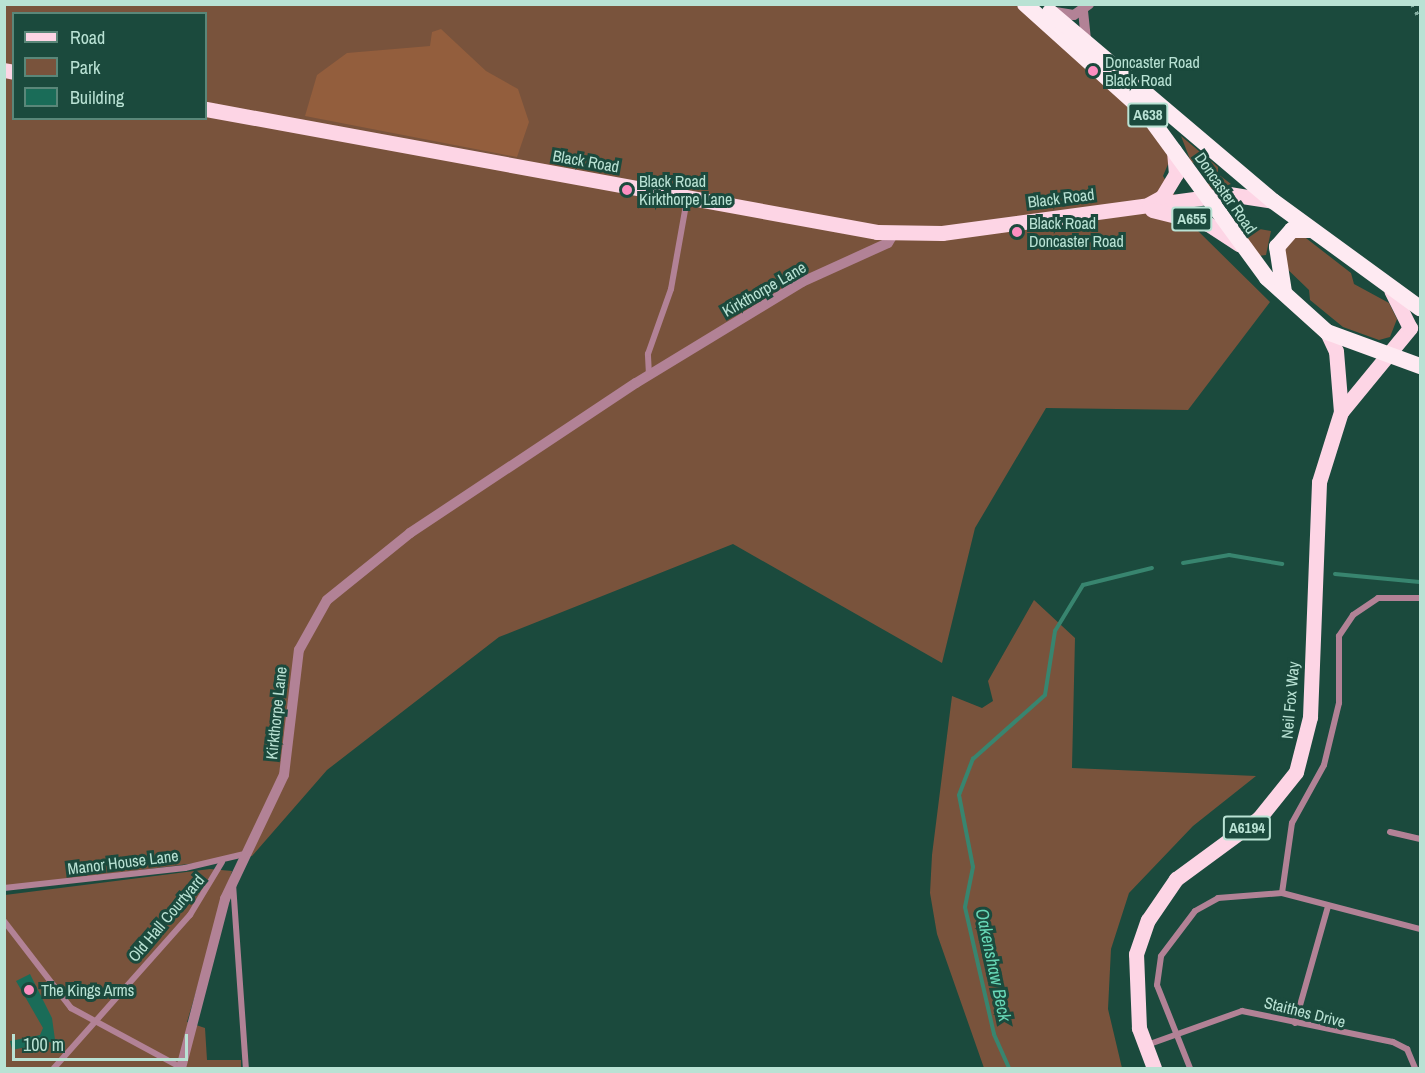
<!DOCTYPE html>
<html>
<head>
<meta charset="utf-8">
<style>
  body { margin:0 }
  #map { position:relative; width:1425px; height:1073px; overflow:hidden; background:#1b4a3d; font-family:"Archivo Narrow",sans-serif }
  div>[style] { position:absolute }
  .green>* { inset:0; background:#79533c }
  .forest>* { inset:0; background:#935e3d }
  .stream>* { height:4px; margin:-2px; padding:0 2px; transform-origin:2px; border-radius:2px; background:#38856f }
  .building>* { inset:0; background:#1a6c58 }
  .minor>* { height:6px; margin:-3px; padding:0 3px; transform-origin:3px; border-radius:3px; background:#b28296 }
  .tertiary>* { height:10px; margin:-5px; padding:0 5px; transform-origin:5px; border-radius:5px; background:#b28296 }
  .primary>* { height:15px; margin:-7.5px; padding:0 7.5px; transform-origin:7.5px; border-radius:7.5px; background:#fdd5e5 }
  .trunk>* { height:16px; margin:-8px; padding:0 8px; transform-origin:8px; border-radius:8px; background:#feeaf2 }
  .rail>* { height:4px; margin-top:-2px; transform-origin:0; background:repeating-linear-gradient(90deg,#84afa2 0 3px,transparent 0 9px) }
  .dots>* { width:16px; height:16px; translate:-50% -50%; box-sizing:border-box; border:3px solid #1b4a3d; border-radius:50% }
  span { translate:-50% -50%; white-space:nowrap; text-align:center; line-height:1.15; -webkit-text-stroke:6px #1b4a3d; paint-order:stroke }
  .shield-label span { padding:2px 4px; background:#1b4a3d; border:2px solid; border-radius:4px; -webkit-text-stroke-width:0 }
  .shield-label { font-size:15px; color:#b9e2d4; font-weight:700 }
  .poi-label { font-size:16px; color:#b9e2d4 }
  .left { translate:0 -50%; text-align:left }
  .street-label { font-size:16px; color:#b9e2d4 }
  .water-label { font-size:18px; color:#67d7b6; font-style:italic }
  .frame { position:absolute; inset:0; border:6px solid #b9e2d4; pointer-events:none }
  .legend { position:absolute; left:12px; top:12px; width:195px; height:108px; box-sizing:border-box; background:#1b4a3d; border:2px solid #5a8779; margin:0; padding:8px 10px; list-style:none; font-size:18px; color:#b9e2d4 }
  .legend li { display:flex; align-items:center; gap:12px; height:30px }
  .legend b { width:30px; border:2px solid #5a8779 }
  .scale { position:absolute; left:12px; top:1034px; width:176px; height:27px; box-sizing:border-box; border:3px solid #b9e2d4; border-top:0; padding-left:8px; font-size:18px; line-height:21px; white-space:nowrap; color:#b9e2d4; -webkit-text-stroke:4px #1b4a3d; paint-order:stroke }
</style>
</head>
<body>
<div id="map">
  <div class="green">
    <div style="clip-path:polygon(evenodd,4px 5px,1025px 5px,1174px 150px,1163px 176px,1194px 227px,1270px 302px,1188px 410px,1046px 408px,975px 528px,942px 663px,733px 544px,499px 637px,327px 770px,252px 856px,5px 887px,4px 5px,14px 14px,206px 14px,206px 118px,14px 118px,14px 14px)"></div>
    <div style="clip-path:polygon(1181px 136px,1218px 167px,1218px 174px,1231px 184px,1207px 192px,1205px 185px,1210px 183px,1199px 164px,1191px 162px)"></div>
    <div style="clip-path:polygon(1236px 225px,1271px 231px,1266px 255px,1258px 256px)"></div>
    <div style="clip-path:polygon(1302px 235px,1351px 273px,1354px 284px,1389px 303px,1397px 319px,1390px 337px,1379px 340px,1343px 327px,1310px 300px,1309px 290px,1281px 263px,1285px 240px)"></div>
    <div style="clip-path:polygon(1034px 600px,1075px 638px,1072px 768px,1256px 776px,1193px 826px,1129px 893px,1111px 949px,1108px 1009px,1122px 1068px,984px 1068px,937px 934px,930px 893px,932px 855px,952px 696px,982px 708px,993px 701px,988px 681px)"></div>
    <div style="clip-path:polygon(210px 869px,232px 871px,187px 1022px,205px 1028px,207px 1060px,241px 1060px,241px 1068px,5px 1068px,5px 895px)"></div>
  </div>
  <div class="forest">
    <div style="clip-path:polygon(441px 29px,486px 71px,518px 89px,529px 122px,517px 157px,305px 116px,317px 75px,347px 53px,430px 46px,432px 32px)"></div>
  </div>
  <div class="stream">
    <div style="left:1183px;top:563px;width:47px;rotate:-9.9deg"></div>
    <div style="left:1229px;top:555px;width:54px;rotate:9.6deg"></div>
    <div style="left:1335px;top:574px;width:85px;rotate:5.4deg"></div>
    <div style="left:1009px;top:1068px;width:37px;rotate:-114deg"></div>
    <div style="left:994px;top:1034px;width:130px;rotate:-102.9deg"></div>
    <div style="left:965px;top:907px;width:41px;rotate:-78.7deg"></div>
    <div style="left:973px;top:867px;width:73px;rotate:-101deg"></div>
    <div style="left:959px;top:795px;width:39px;rotate:-69deg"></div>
    <div style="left:973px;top:759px;width:96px;rotate:-41.6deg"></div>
    <div style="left:1045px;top:695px;width:65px;rotate:-81.1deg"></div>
    <div style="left:1055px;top:631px;width:54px;rotate:-58.7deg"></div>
    <div style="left:1083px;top:585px;width:71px;rotate:-13.8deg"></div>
  </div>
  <div class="building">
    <div style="clip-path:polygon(30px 974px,52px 1018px,56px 1047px,50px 1042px,12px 1050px,10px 1041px,40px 1035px,43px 1028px,16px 981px)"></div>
  </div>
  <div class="minor">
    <div style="left:649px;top:375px;width:21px;rotate:-93deg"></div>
    <div style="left:648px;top:354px;width:69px;rotate:-70.5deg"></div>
    <div style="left:671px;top:289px;width:91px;rotate:-79.9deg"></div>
    <div style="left:1390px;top:832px;width:31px;rotate:13deg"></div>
    <div style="left:233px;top:884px;width:184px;rotate:86deg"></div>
    <div style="left:4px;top:888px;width:182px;rotate:-6.3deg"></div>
    <div style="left:185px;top:868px;width:61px;rotate:-13.3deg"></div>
    <div style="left:1282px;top:893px;width:71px;rotate:-81.9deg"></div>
    <div style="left:1292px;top:823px;width:66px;rotate:-61.1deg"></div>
    <div style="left:1324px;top:765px;width:64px;rotate:-76.4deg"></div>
    <div style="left:1339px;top:703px;width:67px;rotate:-90deg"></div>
    <div style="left:1339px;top:636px;width:25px;rotate:-56deg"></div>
    <div style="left:1353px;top:615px;width:30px;rotate:-34deg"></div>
    <div style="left:1378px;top:598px;width:42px"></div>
    <div style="left:4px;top:921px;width:110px;rotate:52.4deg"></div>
    <div style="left:71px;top:1008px;width:126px;rotate:28.4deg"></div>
    <div style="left:1295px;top:1023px;width:122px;rotate:-74.2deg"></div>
    <div style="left:1147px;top:1045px;width:101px;rotate:-19.7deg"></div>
    <div style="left:1242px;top:1011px;width:154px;rotate:11.6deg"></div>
    <div style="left:1393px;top:1042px;width:16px;rotate:27deg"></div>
    <div style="left:1407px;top:1049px;width:21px;rotate:67deg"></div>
    <div style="left:54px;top:1068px;width:205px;rotate:-48.4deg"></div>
    <div style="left:190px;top:915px;width:62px;rotate:-58.9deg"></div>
    <div style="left:1190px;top:1068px;width:89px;rotate:-111.7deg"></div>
    <div style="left:1157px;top:985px;width:29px;rotate:-82deg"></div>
    <div style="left:1161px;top:956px;width:56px;rotate:-52.9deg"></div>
    <div style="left:1195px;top:911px;width:26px;rotate:-29deg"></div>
    <div style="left:1218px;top:898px;width:64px;rotate:-4.5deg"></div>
    <div style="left:1282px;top:893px;width:143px;rotate:14.6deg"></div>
  </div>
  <div class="tertiary">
    <div style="left:1083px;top:11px;width:30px;rotate:84deg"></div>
    <div style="left:1055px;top:12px;width:19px;rotate:9deg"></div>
    <div style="left:1074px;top:15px;width:19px;rotate:-36deg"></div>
    <div style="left:181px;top:1068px;width:175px;rotate:-75.4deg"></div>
    <div style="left:225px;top:899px;width:137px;rotate:-64.6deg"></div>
    <div style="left:284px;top:775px;width:126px;rotate:-83.2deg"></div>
    <div style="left:299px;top:650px;width:57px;rotate:-60.8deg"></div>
    <div style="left:327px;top:600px;width:107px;rotate:-38.9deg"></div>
    <div style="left:410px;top:533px;width:271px;rotate:-33.6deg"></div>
    <div style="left:636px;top:383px;width:194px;rotate:-31.3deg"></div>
    <div style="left:802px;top:282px;width:94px;rotate:-24.4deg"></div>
    <div style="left:888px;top:243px;width:12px;rotate:-59deg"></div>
  </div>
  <div class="primary">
    <div style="left:4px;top:70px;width:10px;rotate:11deg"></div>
    <div style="left:206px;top:109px;width:682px;rotate:10.39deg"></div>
    <div style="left:877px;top:232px;width:65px;rotate:0.9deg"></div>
    <div style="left:942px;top:233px;width:290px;rotate:-7.7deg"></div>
    <div style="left:1229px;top:194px;width:45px;rotate:9deg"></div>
    <div style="left:1149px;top:204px;width:15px;rotate:-28deg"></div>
    <div style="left:1162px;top:197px;width:27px;rotate:-59deg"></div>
    <div style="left:1176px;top:174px;width:24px;rotate:-95deg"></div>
    <div style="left:1152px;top:210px;width:58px;rotate:14deg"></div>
    <div style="left:1208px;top:224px;width:37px;rotate:33deg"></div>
    <div style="left:1327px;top:332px;width:21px;rotate:65deg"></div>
    <div style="left:1336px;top:351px;width:61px;rotate:85.3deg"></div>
    <div style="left:1154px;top:1068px;width:43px;rotate:-110.6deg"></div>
    <div style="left:1139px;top:1028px;width:74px;rotate:-92.3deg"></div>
    <div style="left:1136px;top:954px;width:36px;rotate:-71deg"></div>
    <div style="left:1148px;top:920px;width:50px;rotate:-55.7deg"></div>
    <div style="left:1176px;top:879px;width:103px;rotate:-36.3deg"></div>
    <div style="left:1259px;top:818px;width:59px;rotate:-51.2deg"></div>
    <div style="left:1296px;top:772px;width:57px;rotate:-75.7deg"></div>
    <div style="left:1310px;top:717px;width:235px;rotate:-87.8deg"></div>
    <div style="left:1319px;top:482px;width:73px;rotate:-72.6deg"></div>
    <div style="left:1341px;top:412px;width:109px;rotate:-50.6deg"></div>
    <div style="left:1410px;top:328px;width:42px;rotate:-116.6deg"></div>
  </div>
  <div class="trunk">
    <div style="left:1025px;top:4px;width:164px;rotate:42deg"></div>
    <div style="left:1147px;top:114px;width:203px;rotate:53.8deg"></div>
    <div style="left:1267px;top:278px;width:81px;rotate:42deg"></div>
    <div style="left:1327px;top:332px;width:99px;rotate:20.1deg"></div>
    <div style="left:1050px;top:12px;width:292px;rotate:40.3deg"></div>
    <div style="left:1273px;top:201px;width:182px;rotate:36.1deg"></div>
    <div style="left:1284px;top:292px;width:46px;rotate:-98.8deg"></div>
    <div style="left:1277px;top:247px;width:23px;rotate:-49deg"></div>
    <div style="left:1292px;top:230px;width:19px"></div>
  </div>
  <div class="rail">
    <div style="left:1412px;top:4px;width:18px;rotate:63deg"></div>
  </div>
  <div class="dots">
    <div style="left:1093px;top:71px;background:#fc8fc1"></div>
    <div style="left:627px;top:190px;background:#fc8fc1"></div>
    <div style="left:1017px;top:232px;background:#fc8fc1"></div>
    <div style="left:29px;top:990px;background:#fc8fc1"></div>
  </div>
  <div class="shield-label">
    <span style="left:1148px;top:115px">A638</span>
    <span style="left:1192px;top:219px">A655</span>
    <span style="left:1247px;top:828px">A6194</span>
  </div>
  <div class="poi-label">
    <span class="left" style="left:1105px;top:71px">Doncaster Road<br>Black Road</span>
    <span class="left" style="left:639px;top:190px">Black Road<br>Kirkthorpe Lane</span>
    <span class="left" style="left:1029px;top:232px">Black Road<br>Doncaster Road</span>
    <span class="left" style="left:41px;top:990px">The Kings Arms</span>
  </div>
  <div class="street-label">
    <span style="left:586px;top:161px;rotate:10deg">Black Road</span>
    <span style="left:1226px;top:193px;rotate:55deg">Doncaster Road</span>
    <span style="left:1061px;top:198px;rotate:-7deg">Black Road</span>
    <span style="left:764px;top:289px;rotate:-30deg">Kirkthorpe Lane</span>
    <span style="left:1290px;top:700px;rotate:-85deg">Neil Fox Way</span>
    <span style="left:276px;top:713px;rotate:-84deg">Kirkthorpe Lane</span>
    <span style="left:123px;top:862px;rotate:-7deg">Manor House Lane</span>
    <span style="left:166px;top:918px;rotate:-50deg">Old Hall Courtyard</span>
    <span style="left:1305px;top:1012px;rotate:14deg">Staithes Drive</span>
  </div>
  <div class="water-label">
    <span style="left:993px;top:965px;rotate:78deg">Oakenshaw Beck</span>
  </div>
  <div class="frame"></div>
  <ul class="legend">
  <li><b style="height:8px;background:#fdd5e5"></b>Road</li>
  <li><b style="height:16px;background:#79533c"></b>Park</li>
  <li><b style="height:16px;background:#1a6c58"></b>Building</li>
  </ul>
  <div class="scale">100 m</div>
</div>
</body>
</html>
